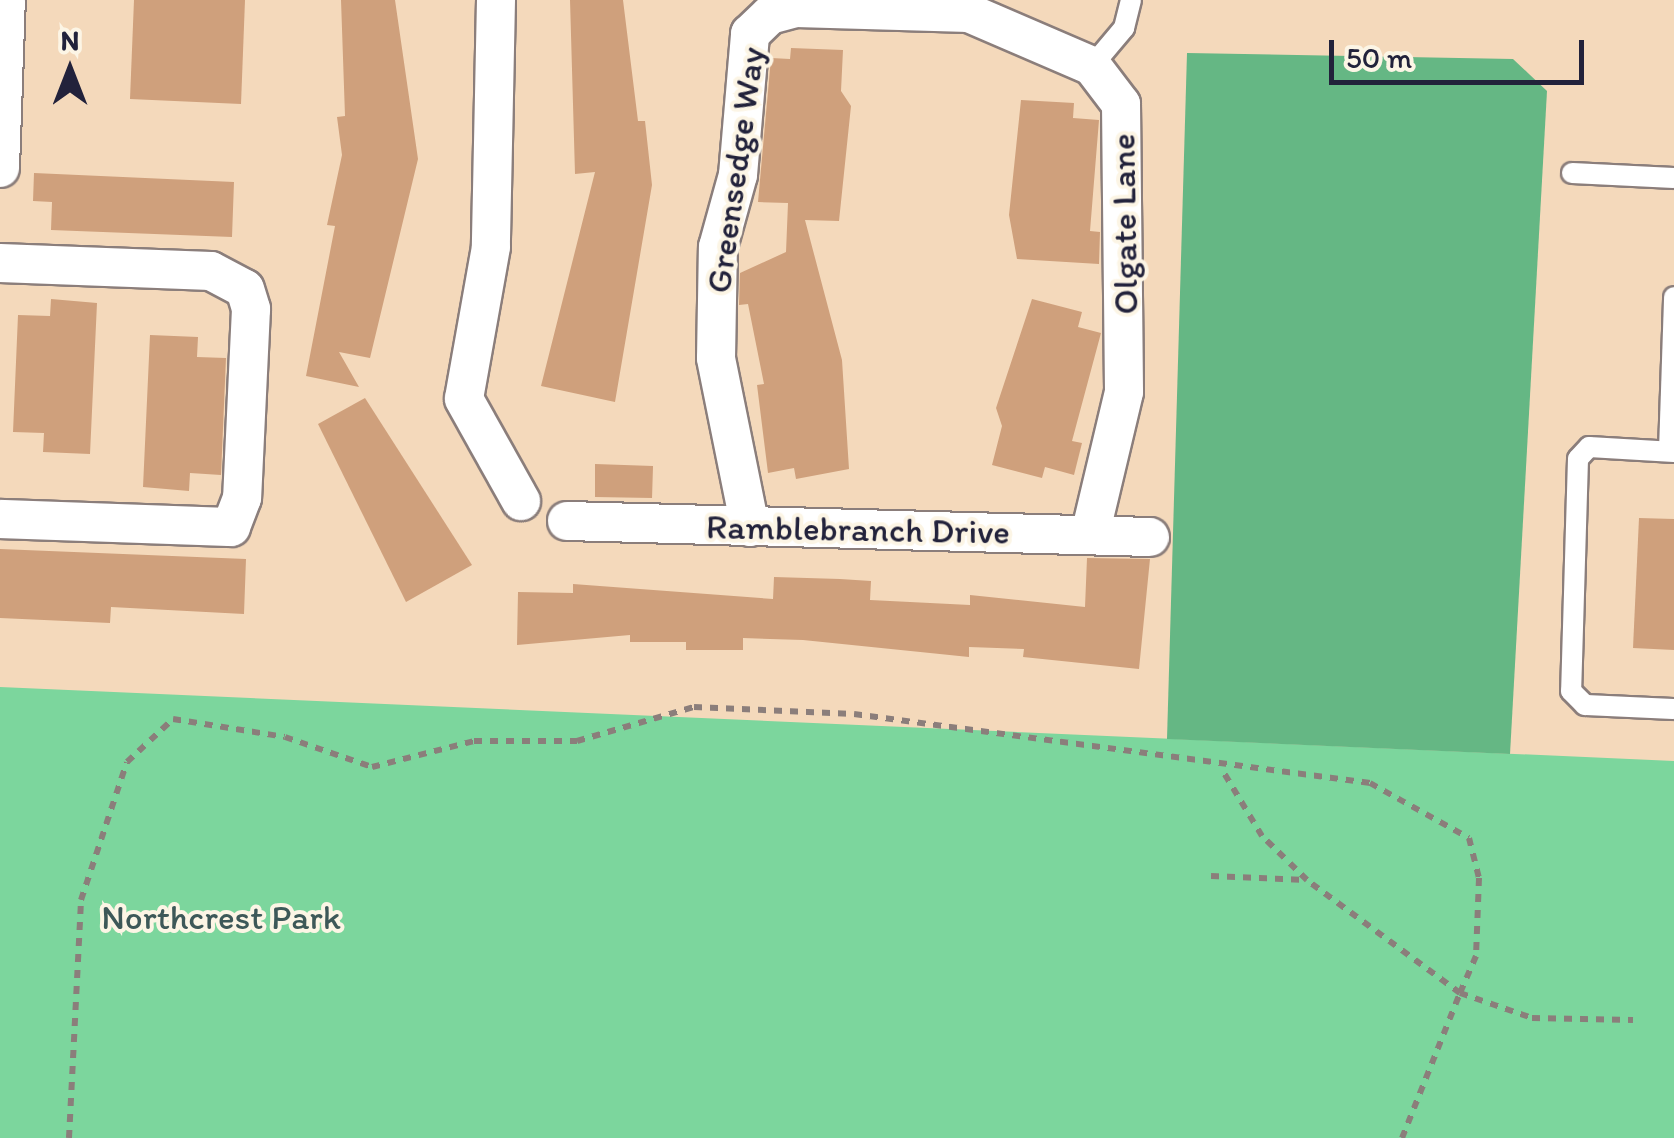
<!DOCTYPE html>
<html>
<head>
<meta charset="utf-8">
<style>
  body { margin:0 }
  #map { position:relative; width:1674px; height:1138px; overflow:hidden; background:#f4d9bb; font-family:Itim,sans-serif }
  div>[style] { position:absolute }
  .green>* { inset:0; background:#7cd69d }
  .forest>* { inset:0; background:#65b784 }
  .building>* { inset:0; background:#cfa07c }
  .path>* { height:6px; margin-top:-3px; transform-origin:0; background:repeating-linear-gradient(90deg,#8b7e7b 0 8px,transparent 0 16px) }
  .roads { filter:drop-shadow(2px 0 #8b7e7b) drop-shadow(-2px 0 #8b7e7b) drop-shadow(0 2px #8b7e7b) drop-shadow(0 -2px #8b7e7b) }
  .service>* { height:20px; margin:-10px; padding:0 10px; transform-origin:10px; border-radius:10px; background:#fff }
  .minor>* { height:38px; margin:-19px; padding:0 19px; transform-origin:19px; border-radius:19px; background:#fff }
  span { translate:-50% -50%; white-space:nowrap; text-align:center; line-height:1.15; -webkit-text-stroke:8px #fcf5e5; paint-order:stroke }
  .street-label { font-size:35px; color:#22223b }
  .park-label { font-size:35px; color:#3d5858 }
  .north { position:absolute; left:20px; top:20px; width:100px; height:100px; -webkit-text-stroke:8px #fcf5e5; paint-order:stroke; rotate:0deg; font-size:28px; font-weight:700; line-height:40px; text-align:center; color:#22223b }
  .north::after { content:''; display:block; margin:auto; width:35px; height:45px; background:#22223b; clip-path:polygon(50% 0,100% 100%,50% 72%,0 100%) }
  .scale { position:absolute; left:1329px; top:40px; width:255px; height:45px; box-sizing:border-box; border:5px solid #22223b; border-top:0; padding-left:12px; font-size:30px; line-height:35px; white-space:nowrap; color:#22223b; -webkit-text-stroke:8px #fcf5e5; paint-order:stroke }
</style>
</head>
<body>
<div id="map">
  <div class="green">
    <div style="clip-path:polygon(0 687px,1674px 761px,1674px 1138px,0 1138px)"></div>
  </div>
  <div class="forest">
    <div style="clip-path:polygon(1187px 53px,1513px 59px,1547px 91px,1510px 754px,1167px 739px)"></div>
  </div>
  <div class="building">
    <div style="clip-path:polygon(134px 0,245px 0,241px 104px,130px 99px)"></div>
    <div style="clip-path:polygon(341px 0,395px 0,418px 159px,370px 358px,339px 352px,359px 387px,306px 376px,335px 226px,327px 225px,342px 155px,337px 117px,345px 116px)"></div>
    <div style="clip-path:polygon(570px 0,623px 0,638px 121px,645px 121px,652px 185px,615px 402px,541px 386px,595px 172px,575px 174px)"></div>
    <div style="clip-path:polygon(791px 48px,843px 50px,841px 91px,851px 106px,839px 221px,805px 220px,842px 360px,849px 469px,796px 479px,794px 468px,768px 473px,757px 385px,764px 384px,748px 304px,739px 305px,740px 273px,786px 252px,788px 203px,758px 202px,771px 58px,790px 59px)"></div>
    <div style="clip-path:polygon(1021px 100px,1074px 103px,1073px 118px,1099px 120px,1090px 231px,1100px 232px,1099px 264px,1017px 259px,1009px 215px)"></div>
    <div style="clip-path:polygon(34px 173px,234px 182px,232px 237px,51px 230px,52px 202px,33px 201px)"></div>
    <div style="clip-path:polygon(51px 299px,97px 303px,90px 454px,43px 452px,44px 433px,13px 432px,18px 315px,50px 316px)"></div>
    <div style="clip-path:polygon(1032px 299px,1082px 312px,1078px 327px,1101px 333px,1072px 441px,1082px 443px,1074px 475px,1045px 467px,1042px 478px,992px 465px,1002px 426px,996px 408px)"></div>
    <div style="clip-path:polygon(150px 335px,198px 337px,197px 357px,226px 358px,221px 475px,190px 473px,189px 491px,143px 487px)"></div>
    <div style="clip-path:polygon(365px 398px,472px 565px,406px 602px,318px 424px)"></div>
    <div style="clip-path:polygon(595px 464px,653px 466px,652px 498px,595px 497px)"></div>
    <div style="clip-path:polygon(1639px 518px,1674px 519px,1674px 650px,1633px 648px)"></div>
    <div style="clip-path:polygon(0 549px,246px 559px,244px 614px,111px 607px,110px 623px,0 618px)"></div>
    <div style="clip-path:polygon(1087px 558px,1150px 559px,1139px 669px,1023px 657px,1024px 649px,969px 647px,969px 657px,803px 640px,743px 638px,743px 650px,686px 650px,686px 642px,630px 642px,630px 635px,517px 645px,518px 592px,573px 593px,573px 584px,773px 599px,774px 577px,840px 579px,871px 581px,870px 600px,970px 605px,970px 595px,1085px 607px)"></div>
  </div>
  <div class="path">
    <div style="left:1211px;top:876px;width:95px;rotate:2.4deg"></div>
    <div style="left:69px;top:1138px;width:238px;rotate:-87.1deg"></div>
    <div style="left:81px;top:900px;width:145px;rotate:-71.6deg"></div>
    <div style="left:127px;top:762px;width:63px;rotate:-43.1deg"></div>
    <div style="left:173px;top:719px;width:113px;rotate:9.1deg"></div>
    <div style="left:285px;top:737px;width:92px;rotate:19deg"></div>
    <div style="left:372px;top:767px;width:105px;rotate:-14.3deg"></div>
    <div style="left:474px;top:741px;width:103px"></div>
    <div style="left:577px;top:741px;width:122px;rotate:-16.2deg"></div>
    <div style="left:694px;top:707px;width:160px;rotate:2.5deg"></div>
    <div style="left:854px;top:714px;width:521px;rotate:7.62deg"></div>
    <div style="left:1370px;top:783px;width:113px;rotate:29.1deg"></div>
    <div style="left:1469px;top:838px;width:41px;rotate:76deg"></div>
    <div style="left:1479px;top:878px;width:78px;rotate:92.2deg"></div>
    <div style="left:1476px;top:956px;width:40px;rotate:113.4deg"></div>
    <div style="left:1460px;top:993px;width:190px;rotate:-143.6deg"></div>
    <div style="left:1307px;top:880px;width:63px;rotate:-135.6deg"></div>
    <div style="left:1262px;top:836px;width:79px;rotate:-121.1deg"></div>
    <div style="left:1402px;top:1138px;width:156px;rotate:-68.2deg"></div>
    <div style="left:1460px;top:993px;width:76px;rotate:19.1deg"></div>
    <div style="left:1532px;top:1018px;width:101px;rotate:1.1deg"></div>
  </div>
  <div class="roads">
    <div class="service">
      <div style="left:1092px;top:66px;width:50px;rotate:-49.9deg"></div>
      <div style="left:1124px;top:28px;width:29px;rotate:-76deg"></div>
      <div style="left:1572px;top:173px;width:102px;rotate:2.8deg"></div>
      <div style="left:1669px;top:451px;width:154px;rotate:-88.1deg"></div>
      <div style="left:1674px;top:452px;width:85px;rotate:-176.6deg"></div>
      <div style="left:1589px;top:447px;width:16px;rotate:133deg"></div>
      <div style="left:1578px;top:459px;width:232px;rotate:91.7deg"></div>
      <div style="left:1571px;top:691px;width:20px;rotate:45deg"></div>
      <div style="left:1585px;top:705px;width:89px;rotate:2.6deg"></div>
    </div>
    <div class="minor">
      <div style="left:496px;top:0;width:247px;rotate:91.2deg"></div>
      <div style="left:491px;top:247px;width:154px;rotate:100.1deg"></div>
      <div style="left:464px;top:399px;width:117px;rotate:60.8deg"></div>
      <div style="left:0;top:168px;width:168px;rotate:-88deg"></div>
      <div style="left:0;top:263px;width:211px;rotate:2.2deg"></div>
      <div style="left:211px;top:271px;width:38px;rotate:28deg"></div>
      <div style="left:245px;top:289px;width:21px;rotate:73deg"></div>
      <div style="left:251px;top:309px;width:189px;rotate:92.7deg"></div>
      <div style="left:242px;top:498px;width:31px;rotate:111deg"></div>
      <div style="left:231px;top:527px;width:231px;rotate:-178deg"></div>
      <div style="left:567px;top:521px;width:583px;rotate:1.57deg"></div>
      <div style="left:750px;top:527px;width:172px;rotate:-101.4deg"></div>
      <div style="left:716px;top:358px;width:111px;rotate:-89deg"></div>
      <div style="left:718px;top:247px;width:75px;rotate:-74.5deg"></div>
      <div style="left:738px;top:175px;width:142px;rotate:-85.1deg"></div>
      <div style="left:750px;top:34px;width:28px;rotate:-44deg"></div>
      <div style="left:770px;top:15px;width:27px;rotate:-15deg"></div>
      <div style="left:796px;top:8px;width:173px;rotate:1.7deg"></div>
      <div style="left:969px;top:13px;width:134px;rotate:23.3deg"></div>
      <div style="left:1092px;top:66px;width:48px;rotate:52.7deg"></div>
      <div style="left:1121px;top:104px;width:288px;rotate:89.4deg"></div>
      <div style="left:1124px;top:392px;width:147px;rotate:103.4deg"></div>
    </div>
  </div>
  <div class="street-label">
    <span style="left:735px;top:170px;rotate:-82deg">Greensedge Way</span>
    <span style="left:1124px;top:224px;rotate:-91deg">Olgate Lane</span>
    <span style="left:858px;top:529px;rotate:1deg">Ramblebranch Drive</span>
  </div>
  <div class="park-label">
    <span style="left:221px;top:917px">Northcrest Park</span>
  </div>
  <div class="north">N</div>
  <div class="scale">50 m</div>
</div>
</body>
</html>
